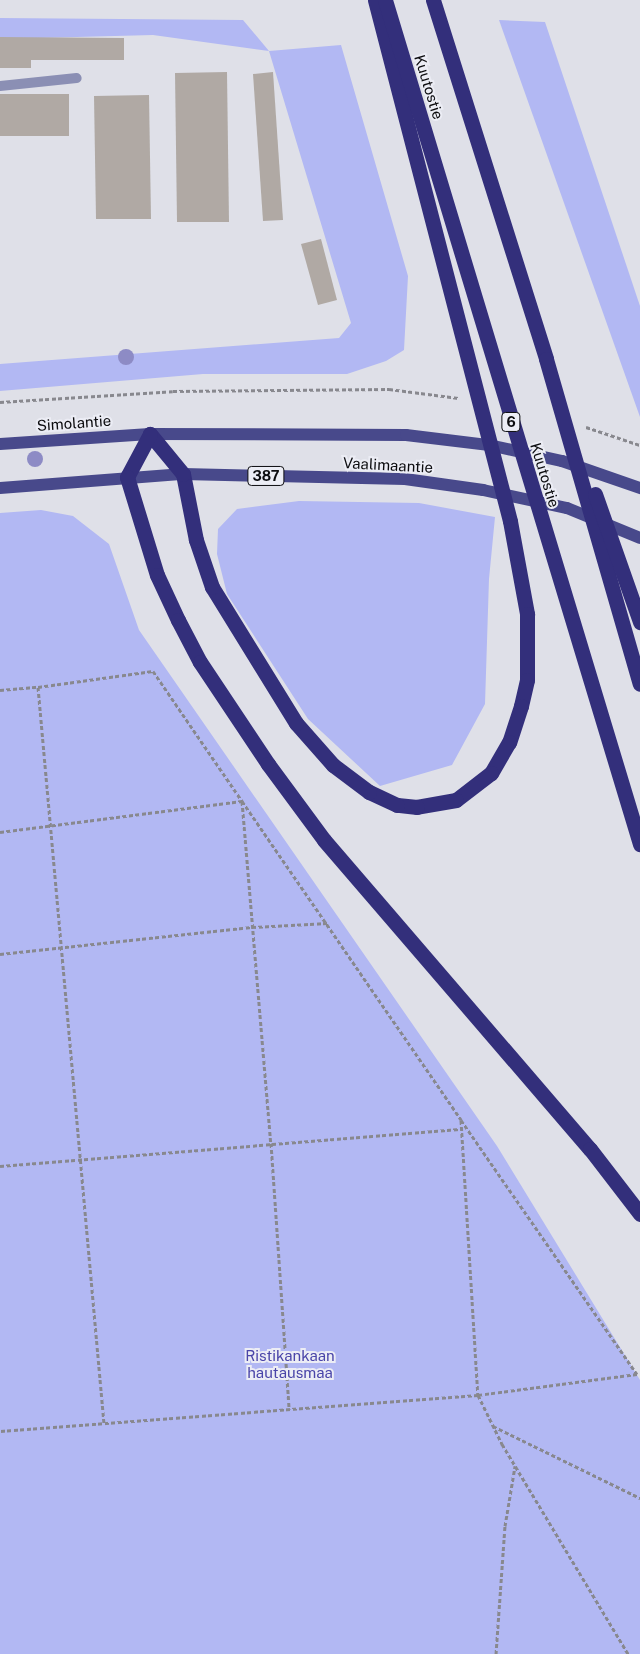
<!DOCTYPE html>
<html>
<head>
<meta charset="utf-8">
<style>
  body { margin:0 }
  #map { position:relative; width:640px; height:1654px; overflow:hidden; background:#dfe0e8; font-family:"Public Sans",sans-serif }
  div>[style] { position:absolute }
  .green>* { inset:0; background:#b2b8f3 }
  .building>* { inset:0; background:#b0a9a4 }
  .path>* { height:3px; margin-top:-1.5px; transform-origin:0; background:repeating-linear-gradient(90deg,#88888e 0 4px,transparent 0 6.5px) }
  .lane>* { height:10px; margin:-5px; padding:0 5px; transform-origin:5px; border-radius:5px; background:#8b8fb4 }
  .primary>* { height:12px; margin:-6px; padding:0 6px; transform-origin:6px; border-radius:6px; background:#48498b }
  .highway>* { height:15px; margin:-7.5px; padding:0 7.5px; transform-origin:7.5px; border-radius:7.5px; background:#332f7b }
  .trees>* { width:16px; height:16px; margin:-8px; border-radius:50%; background:#8d8bc5 }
  span { translate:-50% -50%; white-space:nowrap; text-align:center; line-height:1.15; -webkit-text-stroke:4px #ecedf5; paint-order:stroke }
  .shield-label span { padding:1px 4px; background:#ecedf5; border:1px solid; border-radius:4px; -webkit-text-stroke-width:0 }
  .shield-label { font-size:14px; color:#0c0c0f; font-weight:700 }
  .street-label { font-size:15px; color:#0c0c0f }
  .park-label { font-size:15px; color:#4a45a9 }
</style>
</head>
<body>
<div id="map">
  <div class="green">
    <div style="clip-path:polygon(0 18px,243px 20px,269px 51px,341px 45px,408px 276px,404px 350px,386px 361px,347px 374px,203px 374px,0 391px,0 364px,339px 338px,351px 323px,269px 51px,153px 35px,0 39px)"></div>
    <div style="clip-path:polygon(499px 20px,545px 22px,640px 306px,640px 417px)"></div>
    <div style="clip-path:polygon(299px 501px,419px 503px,495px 517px,489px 579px,485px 704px,452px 765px,380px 786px,308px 719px,227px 594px,217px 554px,218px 529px,237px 509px)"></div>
    <div style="clip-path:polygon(41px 510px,73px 516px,109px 544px,139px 630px,497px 1146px,640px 1380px,640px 1654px,0 1654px,0 513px)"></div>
  </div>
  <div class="building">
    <div style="clip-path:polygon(0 37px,124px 38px,124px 60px,31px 60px,31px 68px,0 68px)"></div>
    <div style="clip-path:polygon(227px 72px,229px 222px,177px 222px,175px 73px)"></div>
    <div style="clip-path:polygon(273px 72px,283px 220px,263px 221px,253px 74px)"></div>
    <div style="clip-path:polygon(0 94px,69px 94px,69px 136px,0 136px)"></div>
    <div style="clip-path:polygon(149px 95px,151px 219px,96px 219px,94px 96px)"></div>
    <div style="clip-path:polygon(321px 239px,337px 300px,318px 305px,301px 244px)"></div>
  </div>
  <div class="path">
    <div style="left:0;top:402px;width:173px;rotate:-3.6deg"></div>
    <div style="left:173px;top:391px;width:216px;rotate:-0.5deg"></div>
    <div style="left:389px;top:389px;width:70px;rotate:7.4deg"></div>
    <div style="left:586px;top:427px;width:57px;rotate:18.4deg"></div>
    <div style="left:38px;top:687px;width:116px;rotate:-7.9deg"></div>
    <div style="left:153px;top:671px;width:158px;rotate:55.6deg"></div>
    <div style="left:242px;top:801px;width:343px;rotate:85.2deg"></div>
    <div style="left:271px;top:1143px;width:267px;rotate:86.1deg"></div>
    <div style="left:0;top:690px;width:38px;rotate:-5deg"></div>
    <div style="left:38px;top:687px;width:739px;rotate:84.88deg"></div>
    <div style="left:0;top:832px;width:244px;rotate:-7.3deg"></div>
    <div style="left:242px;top:801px;width:387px;rotate:55.5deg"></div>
    <div style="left:461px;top:1120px;width:276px;rotate:86.5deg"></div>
    <div style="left:478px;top:1395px;width:479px;rotate:175.7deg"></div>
    <div style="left:0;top:954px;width:253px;rotate:-6.1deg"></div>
    <div style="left:252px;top:927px;width:76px;rotate:-3deg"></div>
    <div style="left:461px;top:1120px;width:309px;rotate:55.3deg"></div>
    <div style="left:637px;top:1374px;width:160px;rotate:172.5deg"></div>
    <div style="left:478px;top:1395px;width:55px;rotate:63.9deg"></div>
    <div style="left:502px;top:1444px;width:245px;rotate:59deg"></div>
    <div style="left:0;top:1166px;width:461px;rotate:-4.6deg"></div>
    <div style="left:493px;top:1426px;width:164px;rotate:26.1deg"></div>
    <div style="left:496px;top:1654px;width:128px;rotate:-86deg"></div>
    <div style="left:505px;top:1526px;width:61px;rotate:-80.5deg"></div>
  </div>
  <div class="lane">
    <div style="left:0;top:86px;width:77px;rotate:-5.9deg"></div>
  </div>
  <div class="primary">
    <div style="left:0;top:444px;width:150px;rotate:-3.8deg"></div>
    <div style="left:150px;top:434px;width:256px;rotate:0.2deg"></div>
    <div style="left:406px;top:435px;width:84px;rotate:6.9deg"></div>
    <div style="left:489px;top:445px;width:75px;rotate:12.4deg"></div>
    <div style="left:562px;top:461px;width:83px;rotate:19.1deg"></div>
    <div style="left:0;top:488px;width:184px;rotate:-4.4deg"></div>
    <div style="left:183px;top:474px;width:222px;rotate:1.3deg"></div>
    <div style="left:405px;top:479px;width:79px;rotate:8deg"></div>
    <div style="left:483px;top:490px;width:86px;rotate:12.1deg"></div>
    <div style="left:567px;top:508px;width:79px;rotate:22.3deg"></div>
  </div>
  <div class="highway">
    <div style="left:375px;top:0;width:538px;rotate:75.47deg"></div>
    <div style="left:510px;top:521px;width:95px;rotate:79.6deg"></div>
    <div style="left:527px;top:614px;width:66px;rotate:90deg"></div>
    <div style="left:527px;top:680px;width:27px;rotate:103deg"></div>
    <div style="left:521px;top:706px;width:38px;rotate:108deg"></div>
    <div style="left:509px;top:742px;width:36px;rotate:120deg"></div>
    <div style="left:491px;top:773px;width:44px;rotate:142.4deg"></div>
    <div style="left:456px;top:800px;width:40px;rotate:170deg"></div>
    <div style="left:417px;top:807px;width:20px;rotate:-174deg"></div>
    <div style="left:397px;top:805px;width:31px;rotate:-155deg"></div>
    <div style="left:369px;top:792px;width:45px;rotate:-143.1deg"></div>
    <div style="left:333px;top:765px;width:56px;rotate:-131.4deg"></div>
    <div style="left:296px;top:723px;width:160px;rotate:-121.7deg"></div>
    <div style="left:212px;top:587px;width:50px;rotate:-108.8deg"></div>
    <div style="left:196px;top:540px;width:67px;rotate:-101.1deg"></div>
    <div style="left:183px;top:474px;width:52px;rotate:-129.5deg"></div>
    <div style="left:150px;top:434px;width:49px;rotate:118.1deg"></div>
    <div style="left:127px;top:477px;width:102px;rotate:73deg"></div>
    <div style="left:157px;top:575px;width:50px;rotate:65deg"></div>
    <div style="left:178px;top:620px;width:47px;rotate:62.4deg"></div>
    <div style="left:200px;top:662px;width:123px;rotate:56.3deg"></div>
    <div style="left:268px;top:764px;width:94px;rotate:53.6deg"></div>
    <div style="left:324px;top:840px;width:408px;rotate:49.3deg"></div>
    <div style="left:590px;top:1149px;width:82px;rotate:52.4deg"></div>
    <div style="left:385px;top:0;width:882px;rotate:73.19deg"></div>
    <div style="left:433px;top:0;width:376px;rotate:72.5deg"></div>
    <div style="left:546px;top:359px;width:338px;rotate:73.9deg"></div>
    <div style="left:595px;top:494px;width:136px;rotate:70.6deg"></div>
  </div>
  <div class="trees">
    <div style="left:126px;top:357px"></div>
    <div style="left:35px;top:459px"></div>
  </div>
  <div class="shield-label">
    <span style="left:511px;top:422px">6</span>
    <span style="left:266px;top:476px">387</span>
  </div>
  <div class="street-label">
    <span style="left:429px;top:87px;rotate:73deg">Kuutostie</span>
    <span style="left:74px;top:423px;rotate:-4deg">Simolantie</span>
    <span style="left:388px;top:465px;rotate:3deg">Vaalimaantie</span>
    <span style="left:545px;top:475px;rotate:73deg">Kuutostie</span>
  </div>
  <div class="park-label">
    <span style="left:290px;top:1364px">Ristikankaan<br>hautausmaa</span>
  </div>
</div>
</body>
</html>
